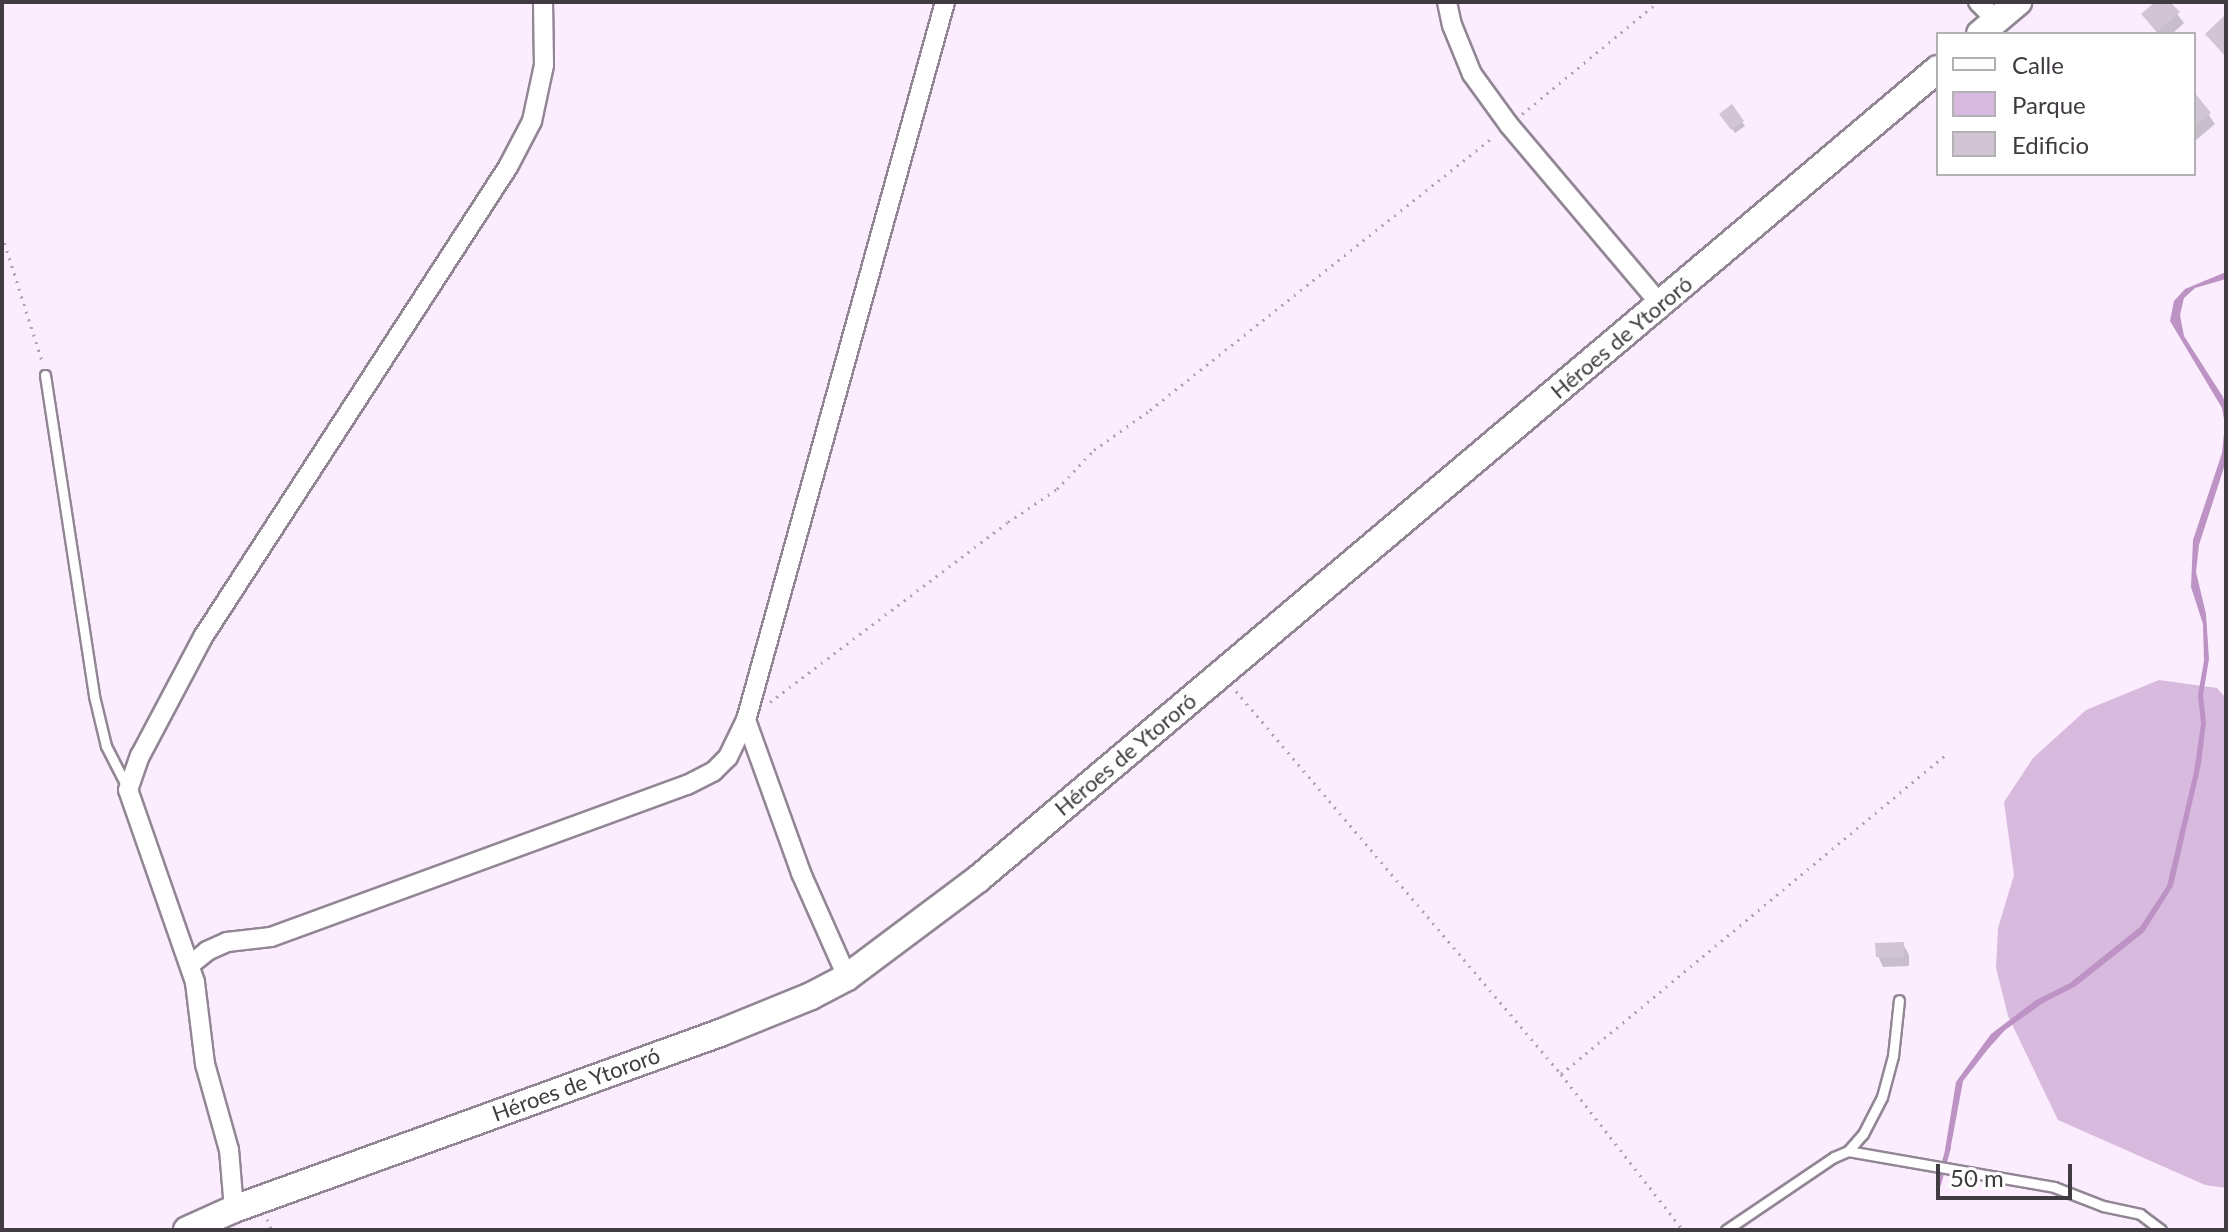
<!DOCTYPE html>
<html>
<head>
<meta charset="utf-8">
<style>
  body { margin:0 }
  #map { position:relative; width:2228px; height:1232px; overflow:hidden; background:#fbedfd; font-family:Lato,sans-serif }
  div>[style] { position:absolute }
  .green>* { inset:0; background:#d9badf }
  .water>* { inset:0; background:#bc93c4 }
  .shadow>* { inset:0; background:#0003 }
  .stream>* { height:5px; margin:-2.5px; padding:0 2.5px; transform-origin:2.5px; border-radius:2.5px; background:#bc93c4 }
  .building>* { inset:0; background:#d1c4d4 }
  .path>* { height:3px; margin-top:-1.5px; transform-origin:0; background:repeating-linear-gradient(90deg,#aea3af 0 2px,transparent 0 8px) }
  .roads { filter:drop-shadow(2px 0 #928695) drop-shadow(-2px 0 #928695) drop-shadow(0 2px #928695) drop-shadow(0 -2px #928695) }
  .service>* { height:9px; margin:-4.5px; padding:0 4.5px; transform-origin:4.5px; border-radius:4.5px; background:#fff }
  .minor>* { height:18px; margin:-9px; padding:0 9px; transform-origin:9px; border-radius:9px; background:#fff }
  .secondary>* { height:26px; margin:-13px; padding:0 13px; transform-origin:13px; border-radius:13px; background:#fff }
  span { translate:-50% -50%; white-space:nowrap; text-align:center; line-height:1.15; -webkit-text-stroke:8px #fff; paint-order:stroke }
  .street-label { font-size:22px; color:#403b41 }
  .frame { position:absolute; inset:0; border:4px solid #403b41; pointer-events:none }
  .legend { position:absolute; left:1936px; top:32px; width:260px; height:144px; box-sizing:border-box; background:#fff; border:2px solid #b3b1b3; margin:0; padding:10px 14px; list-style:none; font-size:24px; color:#403b41 }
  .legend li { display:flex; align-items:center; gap:16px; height:40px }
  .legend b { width:40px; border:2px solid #b3b1b3 }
  .scale { position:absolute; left:1936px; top:1164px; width:136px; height:36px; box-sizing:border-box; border:4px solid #403b41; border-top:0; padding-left:10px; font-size:24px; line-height:28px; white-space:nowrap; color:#403b41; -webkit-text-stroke:6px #fff; paint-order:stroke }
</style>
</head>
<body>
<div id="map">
  <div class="green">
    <div style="clip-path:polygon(2159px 680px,2217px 688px,2226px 698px,2226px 1188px,2205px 1185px,2058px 1120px,2008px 1016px,1996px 968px,1998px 928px,2014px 875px,2004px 802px,2033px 758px,2086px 710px)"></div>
  </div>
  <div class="water">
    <div style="clip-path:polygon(2226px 272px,2226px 279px,2195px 288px,2184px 298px,2180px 315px,2184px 336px,2223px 397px,2226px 406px,2226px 461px,2199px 545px,2196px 572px,2206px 614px,2209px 659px,2203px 695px,2206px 722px,2201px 764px,2173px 886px,2144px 932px,2076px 986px,2043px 1003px,2005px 1030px,1988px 1049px,1963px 1081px,1950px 1151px,1945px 1150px,1956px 1082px,1991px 1034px,2036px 1000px,2070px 983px,2140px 927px,2167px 886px,2194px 772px,2201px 724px,2198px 695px,2204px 661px,2203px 624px,2191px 587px,2193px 540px,2222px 453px,2225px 424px,2222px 408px,2170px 321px,2174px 301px,2185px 289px)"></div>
  </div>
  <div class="shadow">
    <div style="clip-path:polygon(2158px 2px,2168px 2px,2184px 23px,2172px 34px,2158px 34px,2144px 15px)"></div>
    <div style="clip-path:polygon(2201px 104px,2215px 124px,2196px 140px,2194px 110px)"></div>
    <div style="clip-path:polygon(1732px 107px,1745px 126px,1735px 133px,1722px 114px)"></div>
    <div style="clip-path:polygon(1903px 944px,1909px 955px,1909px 966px,1883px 967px,1878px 956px)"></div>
  </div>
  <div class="stream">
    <div style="left:1938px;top:1184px;width:38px;rotate:-75deg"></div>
  </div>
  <div class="building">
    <div style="clip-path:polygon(2155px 2px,2170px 2px,2180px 12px,2157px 32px,2141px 14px)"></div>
    <div style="clip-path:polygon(2226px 14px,2226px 57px,2205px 34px)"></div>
    <div style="clip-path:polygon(2194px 92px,2211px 113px,2194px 127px)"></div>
    <div style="clip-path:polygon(1732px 104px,1744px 121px,1731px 130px,1719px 114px)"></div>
    <div style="clip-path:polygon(1904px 942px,1904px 957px,1876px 957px,1875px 943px)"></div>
  </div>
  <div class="path">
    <div style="left:1522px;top:114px;width:176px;rotate:-39.5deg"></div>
    <div style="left:2px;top:235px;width:132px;rotate:72.4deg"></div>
    <div style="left:1236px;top:691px;width:502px;rotate:49.68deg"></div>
    <div style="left:1561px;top:1074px;width:198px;rotate:52deg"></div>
    <div style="left:770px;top:702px;width:298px;rotate:-37.1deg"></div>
    <div style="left:1008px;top:522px;width:59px;rotate:-34deg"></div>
    <div style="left:1057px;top:489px;width:54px;rotate:-46.5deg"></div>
    <div style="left:1094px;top:450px;width:69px;rotate:-35.5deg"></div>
    <div style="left:1150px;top:410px;width:440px;rotate:-38.5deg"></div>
    <div style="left:1561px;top:1074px;width:504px;rotate:-39.69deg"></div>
    <div style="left:267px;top:1219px;width:12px;rotate:66deg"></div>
  </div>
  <div class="roads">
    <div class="service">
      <div style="left:45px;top:375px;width:325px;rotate:81.3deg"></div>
      <div style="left:94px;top:696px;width:51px;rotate:76.5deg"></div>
      <div style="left:106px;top:746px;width:48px;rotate:62.9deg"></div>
      <div style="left:1848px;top:1151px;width:23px;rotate:-49deg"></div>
      <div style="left:1863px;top:1134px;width:42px;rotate:-62.8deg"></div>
      <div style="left:1882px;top:1097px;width:42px;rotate:-75deg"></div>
      <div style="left:1893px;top:1056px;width:56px;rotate:-83.9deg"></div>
      <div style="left:1726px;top:1230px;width:130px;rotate:-34.1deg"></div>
      <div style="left:1834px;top:1157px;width:15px;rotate:-23deg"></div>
      <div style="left:1848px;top:1151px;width:209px;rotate:9.9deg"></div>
      <div style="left:2054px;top:1187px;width:53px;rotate:21.2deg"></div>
      <div style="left:2103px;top:1206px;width:38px;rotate:12deg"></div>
      <div style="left:2140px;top:1214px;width:26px;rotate:37deg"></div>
    </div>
    <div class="minor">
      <div style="left:1447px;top:2px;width:24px;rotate:78deg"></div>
      <div style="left:1452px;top:25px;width:53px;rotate:67.8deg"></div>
      <div style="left:1472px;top:74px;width:63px;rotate:54deg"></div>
      <div style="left:1509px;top:125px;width:234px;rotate:49.8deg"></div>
      <div style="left:1978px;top:2px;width:25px;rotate:45deg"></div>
      <div style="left:746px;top:720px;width:163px;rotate:70.2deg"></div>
      <div style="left:801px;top:873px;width:114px;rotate:66.1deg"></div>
      <div style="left:190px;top:965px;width:22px;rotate:-39deg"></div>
      <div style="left:207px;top:951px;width:22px;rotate:-24deg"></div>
      <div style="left:227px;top:942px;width:44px;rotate:-6.5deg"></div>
      <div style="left:271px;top:937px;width:443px;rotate:-20.1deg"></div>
      <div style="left:687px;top:785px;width:30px;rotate:-27deg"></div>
      <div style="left:714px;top:771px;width:20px;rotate:-45deg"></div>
      <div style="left:728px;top:757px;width:41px;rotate:-64.1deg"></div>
      <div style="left:746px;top:720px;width:745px;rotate:-74.51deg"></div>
      <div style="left:234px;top:1209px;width:59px;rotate:-94.8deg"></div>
      <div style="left:229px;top:1150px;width:89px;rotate:-105.6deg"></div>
      <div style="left:205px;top:1064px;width:83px;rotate:-97deg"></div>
      <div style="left:195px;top:982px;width:203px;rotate:-109.2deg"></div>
      <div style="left:128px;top:790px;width:36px;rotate:-71deg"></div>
      <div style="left:140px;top:756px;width:135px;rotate:-62.1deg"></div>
      <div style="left:203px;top:637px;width:560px;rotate:-57.02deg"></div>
      <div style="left:508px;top:167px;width:52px;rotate:-62.4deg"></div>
      <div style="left:532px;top:121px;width:57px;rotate:-77.9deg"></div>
      <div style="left:544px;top:65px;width:63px;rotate:-90.9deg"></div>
    </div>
    <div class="secondary">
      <div style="left:1980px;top:34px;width:50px;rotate:-40.1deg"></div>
      <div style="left:187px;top:1230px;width:51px;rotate:-24.1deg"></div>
      <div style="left:234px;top:1209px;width:517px;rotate:-19.91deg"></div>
      <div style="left:720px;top:1033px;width:98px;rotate:-22.1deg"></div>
      <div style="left:811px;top:996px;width:41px;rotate:-27.8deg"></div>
      <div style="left:847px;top:977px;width:164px;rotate:-36.8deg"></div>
      <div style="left:978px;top:879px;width:1256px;rotate:-40.16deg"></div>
    </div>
  </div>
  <div class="street-label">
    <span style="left:1621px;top:337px;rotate:-40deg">Héroes de Ytororó</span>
    <span style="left:1125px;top:754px;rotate:-40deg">Héroes de Ytororó</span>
    <span style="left:576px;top:1084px;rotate:-20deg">Héroes de Ytororó</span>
  </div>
  <div class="frame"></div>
  <ul class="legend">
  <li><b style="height:10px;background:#fff"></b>Calle</li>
  <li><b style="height:22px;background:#d9badf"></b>Parque</li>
  <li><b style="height:22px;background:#d1c4d4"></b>Edificio</li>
  </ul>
  <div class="scale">50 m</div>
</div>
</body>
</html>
